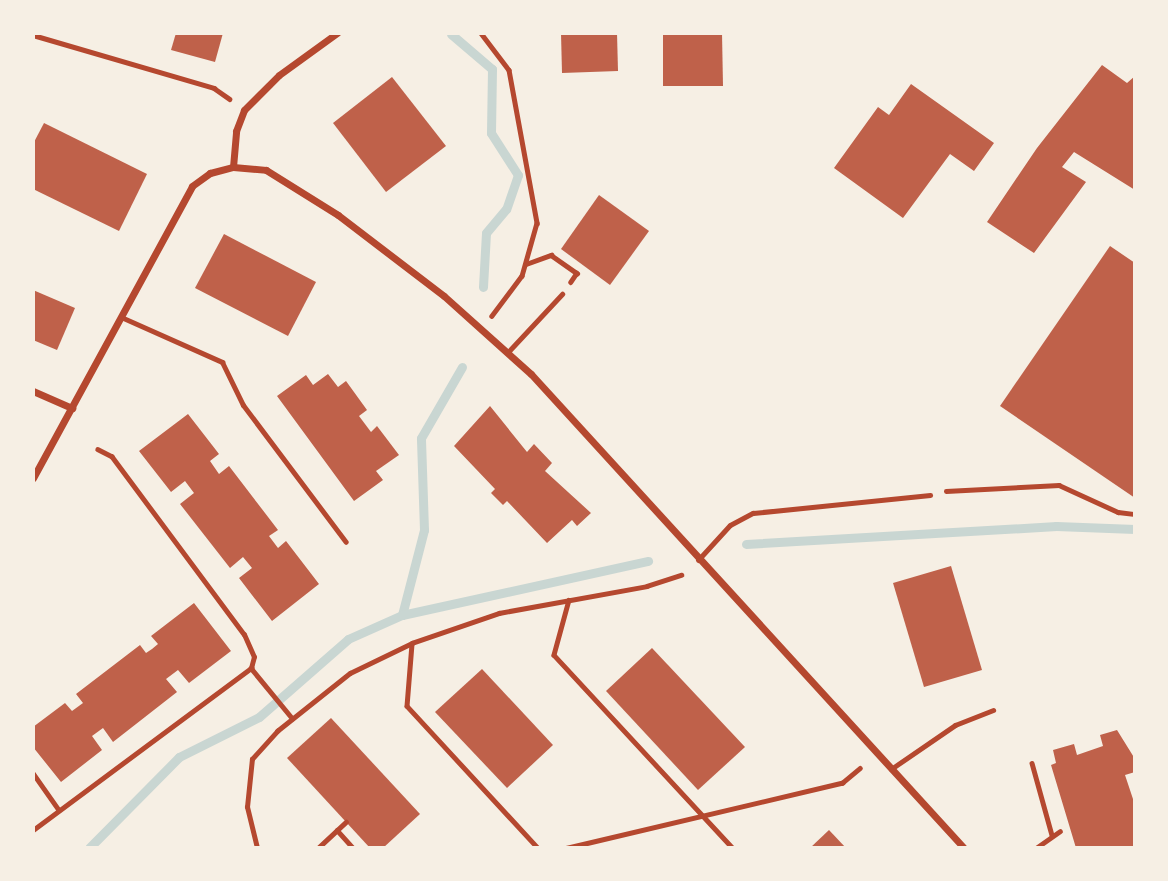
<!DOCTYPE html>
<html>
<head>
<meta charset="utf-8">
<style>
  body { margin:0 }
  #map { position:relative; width:1168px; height:881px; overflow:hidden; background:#f6efe4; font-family:"PT Serif",serif }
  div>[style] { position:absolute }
  .stream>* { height:9px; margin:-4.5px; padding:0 4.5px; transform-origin:4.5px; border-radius:4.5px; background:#c9d6d2 }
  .building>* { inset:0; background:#bf614a }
  .path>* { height:4.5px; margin:-2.25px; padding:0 2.25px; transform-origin:2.25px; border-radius:2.25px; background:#b5482f }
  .service>* { height:5px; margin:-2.5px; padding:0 2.5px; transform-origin:2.5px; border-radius:2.5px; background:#b5482f }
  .minor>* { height:7px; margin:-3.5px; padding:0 3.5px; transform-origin:3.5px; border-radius:3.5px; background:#b5482f }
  span { translate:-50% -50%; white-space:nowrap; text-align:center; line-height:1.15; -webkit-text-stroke:6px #f6efe4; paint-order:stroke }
  .frame { position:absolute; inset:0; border:35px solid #f6efe4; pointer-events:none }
</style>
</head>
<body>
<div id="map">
  <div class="stream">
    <div style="left:451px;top:34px;width:54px;rotate:40.5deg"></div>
    <div style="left:492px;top:69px;width:64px;rotate:90.9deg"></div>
    <div style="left:491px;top:133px;width:50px;rotate:57.3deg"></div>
    <div style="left:518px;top:175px;width:36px;rotate:109deg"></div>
    <div style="left:506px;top:209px;width:31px;rotate:130deg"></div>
    <div style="left:486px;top:233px;width:54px;rotate:93.2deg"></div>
    <div style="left:746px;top:544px;width:311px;rotate:-3.3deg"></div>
    <div style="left:1056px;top:526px;width:79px;rotate:2.2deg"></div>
    <div style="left:402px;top:615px;width:88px;rotate:-75.5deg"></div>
    <div style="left:424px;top:530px;width:92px;rotate:-91.9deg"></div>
    <div style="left:421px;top:438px;width:82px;rotate:-60deg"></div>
    <div style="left:89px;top:848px;width:128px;rotate:-45.3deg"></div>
    <div style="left:179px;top:757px;width:89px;rotate:-26.6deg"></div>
    <div style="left:259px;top:717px;width:118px;rotate:-41.2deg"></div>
    <div style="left:348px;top:639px;width:59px;rotate:-24deg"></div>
    <div style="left:402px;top:615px;width:252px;rotate:-12.4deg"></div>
  </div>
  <div class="building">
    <div style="clip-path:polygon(176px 33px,223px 33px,215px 62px,171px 50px)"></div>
    <div style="clip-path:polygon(561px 33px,617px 33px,618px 71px,562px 73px)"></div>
    <div style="clip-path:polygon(663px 33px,722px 33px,723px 86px,663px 86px)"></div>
    <div style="clip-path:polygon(1102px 65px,1127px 83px,1135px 76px,1135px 190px,1074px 152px,1062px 167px,1086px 182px,1034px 253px,987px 222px,1037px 148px)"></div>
    <div style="clip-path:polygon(392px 77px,446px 146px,386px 192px,333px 123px)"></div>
    <div style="clip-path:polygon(911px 84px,994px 143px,974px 171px,950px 154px,903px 218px,834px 168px,878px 107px,889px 115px)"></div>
    <div style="clip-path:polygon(44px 123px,147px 174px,119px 231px,33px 189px,33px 144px)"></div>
    <div style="clip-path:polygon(599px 195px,649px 231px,610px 285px,561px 249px)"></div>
    <div style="clip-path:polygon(224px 234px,316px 282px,288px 336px,195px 288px)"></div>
    <div style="clip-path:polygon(1110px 246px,1135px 263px,1135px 498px,1000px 406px)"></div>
    <div style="clip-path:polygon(33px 290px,75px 308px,57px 350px,33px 340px)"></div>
    <div style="clip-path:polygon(328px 374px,338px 387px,346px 381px,367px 410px,359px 416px,371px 432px,377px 426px,399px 455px,376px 471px,383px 480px,354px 501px,277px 396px,306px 375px,313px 385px)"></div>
    <div style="clip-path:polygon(490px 406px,527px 452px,534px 444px,552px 463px,545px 471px,591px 513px,577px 526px,572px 520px,547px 543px,507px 501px,503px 505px,491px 493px,495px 489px,454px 446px)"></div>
    <div style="clip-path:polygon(188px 414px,219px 454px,210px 461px,219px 474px,229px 466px,278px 530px,269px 536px,278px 548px,286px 541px,319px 584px,272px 621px,239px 578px,252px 568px,243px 557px,230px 568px,180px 504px,194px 493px,185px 481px,171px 492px,139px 451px)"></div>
    <div style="clip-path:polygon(951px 566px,982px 670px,924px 687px,893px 583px)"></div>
    <div style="clip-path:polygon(194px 603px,231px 651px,189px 683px,178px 670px,166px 679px,177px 692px,113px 742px,103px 728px,92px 736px,102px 750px,61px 782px,33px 747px,33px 727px,65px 703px,72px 711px,83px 703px,76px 694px,140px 645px,146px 653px,152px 649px,158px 644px,151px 636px)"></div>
    <div style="clip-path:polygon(652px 648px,745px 747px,698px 790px,606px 691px)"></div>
    <div style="clip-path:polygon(482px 669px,553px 745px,507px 788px,435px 712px)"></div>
    <div style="clip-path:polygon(331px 718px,420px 814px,383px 848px,370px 848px,287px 758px)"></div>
    <div style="clip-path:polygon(1117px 730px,1135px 759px,1135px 772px,1125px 775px,1135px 805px,1135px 848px,1076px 848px,1051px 765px,1056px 763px,1053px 750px,1074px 744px,1077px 755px,1103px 746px,1100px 735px)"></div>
    <div style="clip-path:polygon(829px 830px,846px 848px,810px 848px)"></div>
  </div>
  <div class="path">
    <div style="left:481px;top:33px;width:46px;rotate:52.9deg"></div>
    <div style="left:509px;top:70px;width:156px;rotate:79.6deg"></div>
    <div style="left:537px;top:223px;width:55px;rotate:105.8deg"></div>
    <div style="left:522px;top:276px;width:50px;rotate:126.9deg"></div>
    <div style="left:33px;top:35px;width:189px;rotate:16.3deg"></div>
    <div style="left:214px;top:88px;width:19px;rotate:35deg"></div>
    <div style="left:526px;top:264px;width:27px;rotate:-20deg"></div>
    <div style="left:551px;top:255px;width:32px;rotate:35deg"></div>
    <div style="left:577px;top:273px;width:11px;rotate:124deg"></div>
    <div style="left:946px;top:491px;width:113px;rotate:-3deg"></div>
    <div style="left:1059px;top:485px;width:65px;rotate:24.6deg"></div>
    <div style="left:1118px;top:512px;width:17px;rotate:7deg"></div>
    <div style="left:569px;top:600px;width:57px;rotate:105.3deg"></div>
    <div style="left:554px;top:655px;width:263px;rotate:47.2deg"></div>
    <div style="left:412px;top:644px;width:62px;rotate:94.6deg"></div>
    <div style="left:407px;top:706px;width:193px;rotate:47.3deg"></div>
    <div style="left:251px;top:668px;width:65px;rotate:50.6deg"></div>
    <div style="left:1032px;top:763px;width:75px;rotate:74.5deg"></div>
    <div style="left:33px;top:773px;width:45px;rotate:54.9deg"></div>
    <div style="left:33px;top:830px;width:272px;rotate:-36.6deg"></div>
    <div style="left:251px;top:668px;width:11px;rotate:-75deg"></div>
    <div style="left:254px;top:657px;width:24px;rotate:-114deg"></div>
    <div style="left:244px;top:635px;width:222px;rotate:-126.6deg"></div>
    <div style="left:112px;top:457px;width:16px;rotate:-153deg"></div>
    <div style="left:337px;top:830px;width:24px;rotate:48deg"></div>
    <div style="left:257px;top:848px;width:42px;rotate:-103.7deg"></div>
    <div style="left:247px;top:807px;width:48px;rotate:-84.1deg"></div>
    <div style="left:252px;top:759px;width:38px;rotate:-48deg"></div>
    <div style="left:277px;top:731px;width:93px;rotate:-38.5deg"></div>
    <div style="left:350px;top:673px;width:69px;rotate:-25.8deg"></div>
    <div style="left:412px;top:643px;width:92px;rotate:-19deg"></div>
    <div style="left:499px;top:613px;width:150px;rotate:-10.3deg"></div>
    <div style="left:647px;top:586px;width:36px;rotate:-18deg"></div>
    <div style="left:318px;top:848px;width:38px;rotate:-43deg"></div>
    <div style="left:566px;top:848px;width:284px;rotate:-13.3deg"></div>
    <div style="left:842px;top:783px;width:23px;rotate:-40deg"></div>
    <div style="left:1036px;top:848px;width:29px;rotate:-35deg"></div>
  </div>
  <div class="service">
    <div style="left:121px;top:317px;width:111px;rotate:24deg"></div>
    <div style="left:222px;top:362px;width:48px;rotate:64deg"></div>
    <div style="left:243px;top:405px;width:171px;rotate:53.1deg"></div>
    <div style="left:507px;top:353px;width:81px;rotate:-47deg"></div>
    <div style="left:698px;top:560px;width:47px;rotate:-47.6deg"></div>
    <div style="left:730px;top:525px;width:26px;rotate:-28deg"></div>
    <div style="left:753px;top:513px;width:178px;rotate:-5.8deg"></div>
    <div style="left:891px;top:769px;width:78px;rotate:-34.5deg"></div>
    <div style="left:955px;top:725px;width:41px;rotate:-21.5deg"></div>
  </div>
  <div class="minor">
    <div style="left:233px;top:167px;width:36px;rotate:-85deg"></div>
    <div style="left:236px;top:131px;width:22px;rotate:-69deg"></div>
    <div style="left:244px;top:110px;width:49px;rotate:-45deg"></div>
    <div style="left:279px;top:75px;width:72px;rotate:-35.9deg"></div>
    <div style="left:33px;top:391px;width:43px;rotate:23.6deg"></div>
    <div style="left:33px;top:478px;width:332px;rotate:-61.4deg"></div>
    <div style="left:192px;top:186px;width:22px;rotate:-36deg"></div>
    <div style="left:210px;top:173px;width:24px;rotate:-15deg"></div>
    <div style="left:233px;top:167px;width:33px;rotate:5deg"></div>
    <div style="left:266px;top:170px;width:85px;rotate:32deg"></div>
    <div style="left:338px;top:215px;width:133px;rotate:37.4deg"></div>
    <div style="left:444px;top:296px;width:117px;rotate:41.9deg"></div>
    <div style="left:531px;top:374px;width:642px;rotate:47.59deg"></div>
  </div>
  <div class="frame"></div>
</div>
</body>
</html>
